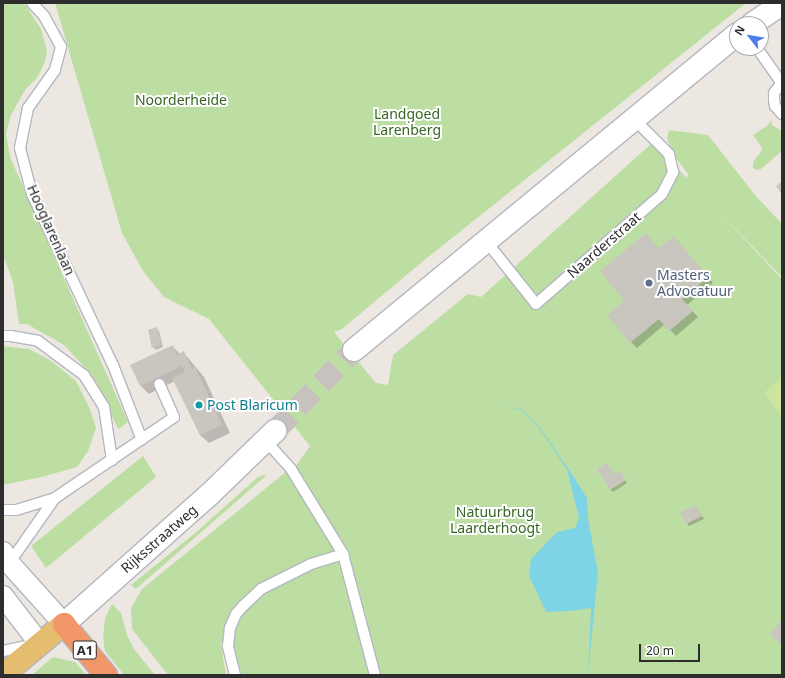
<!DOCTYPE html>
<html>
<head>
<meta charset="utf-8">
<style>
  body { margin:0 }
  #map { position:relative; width:785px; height:678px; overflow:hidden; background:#ede7e1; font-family:"Noto Sans",sans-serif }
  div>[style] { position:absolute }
  .green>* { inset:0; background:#bddea3 }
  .pitch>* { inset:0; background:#cee5a0 }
  .water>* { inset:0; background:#7ed4e5 }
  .shadow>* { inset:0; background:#0003 }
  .building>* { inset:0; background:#c9c5bf }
  .tertiary-tunnel>* { height:22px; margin-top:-11px; transform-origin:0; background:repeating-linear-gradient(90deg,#c7c2bd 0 22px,transparent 0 33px) }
  .roads { filter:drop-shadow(1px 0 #b4b7bf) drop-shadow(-1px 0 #b4b7bf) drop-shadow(0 1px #b4b7bf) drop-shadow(0 -1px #b4b7bf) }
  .service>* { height:10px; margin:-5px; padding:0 5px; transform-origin:5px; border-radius:5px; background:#fff }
  .minor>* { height:20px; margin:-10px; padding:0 10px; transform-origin:10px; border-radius:10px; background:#fff }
  .tertiary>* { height:22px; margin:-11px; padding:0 11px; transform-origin:11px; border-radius:11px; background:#fff }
  .primary>* { height:22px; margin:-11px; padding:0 11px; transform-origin:11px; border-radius:11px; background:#e5bd6e }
  .motorway>* { height:22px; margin:-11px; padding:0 11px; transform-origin:11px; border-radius:11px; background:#f19668 }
  .dots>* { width:11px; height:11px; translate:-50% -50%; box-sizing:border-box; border:2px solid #fff; border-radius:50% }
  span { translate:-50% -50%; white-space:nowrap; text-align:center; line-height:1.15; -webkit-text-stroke:4px #fff; paint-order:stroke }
  .shield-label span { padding:1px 3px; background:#fff; border:1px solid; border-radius:3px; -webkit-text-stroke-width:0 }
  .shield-label { font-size:13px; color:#2d2d2d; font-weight:700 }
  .park-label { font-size:14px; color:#376622 }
  .street-label { font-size:14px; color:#2d2d2d }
  .service-label { font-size:14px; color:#4e5e75 }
  .left { translate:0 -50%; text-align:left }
  .culture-label { font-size:14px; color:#0d838f }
  .frame { position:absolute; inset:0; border:4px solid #2d2d2d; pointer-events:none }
  .north { position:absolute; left:729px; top:16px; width:40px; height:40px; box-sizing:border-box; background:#fff; border:1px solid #ababab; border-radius:50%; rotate:301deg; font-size:11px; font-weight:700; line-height:16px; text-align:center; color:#2d2d2d }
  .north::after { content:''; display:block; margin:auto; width:14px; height:18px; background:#507deb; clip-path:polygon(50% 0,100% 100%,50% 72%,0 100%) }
  .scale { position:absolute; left:639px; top:644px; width:61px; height:18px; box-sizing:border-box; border:2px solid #2d2d2d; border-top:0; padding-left:5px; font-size:12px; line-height:14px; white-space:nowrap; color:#2d2d2d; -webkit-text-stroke:3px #fff; paint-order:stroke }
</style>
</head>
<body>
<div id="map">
  <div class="green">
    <div style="clip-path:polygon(3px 3px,23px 3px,26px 6px,41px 29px,47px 51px,45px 62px,37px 78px,25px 90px,11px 115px,6px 134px,10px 157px,128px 422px,118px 429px,92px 375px,64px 345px,27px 324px,19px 324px,13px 282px,3px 255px)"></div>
    <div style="clip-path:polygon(55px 3px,746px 3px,422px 262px,342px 329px,334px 332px,376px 383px,388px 385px,393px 355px,468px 294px,481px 297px,652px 143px,687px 178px,688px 174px,673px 154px,667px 138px,669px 130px,708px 135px,755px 195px,782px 224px,782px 277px,716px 209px,782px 279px,782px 675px,378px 675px,345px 553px,296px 466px,310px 446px,209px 319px,164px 297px,143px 271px,122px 233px)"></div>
    <div style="clip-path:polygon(771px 120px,772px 125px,782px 131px,782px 151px,761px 169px,757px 170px,753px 168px,753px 162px,761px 152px,762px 148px,753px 135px,768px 125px)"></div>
    <div style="clip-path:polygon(3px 346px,29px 349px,50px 360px,76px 381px,90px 409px,96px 428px,88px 451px,77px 467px,42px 477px,3px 485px)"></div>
    <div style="clip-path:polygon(143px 456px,156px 477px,46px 568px,31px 546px)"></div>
    <div style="clip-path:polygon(287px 471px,339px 553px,310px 560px,230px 615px,221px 645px,226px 675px,168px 675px,132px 629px,131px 608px,135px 601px,142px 589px)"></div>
    <div style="clip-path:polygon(268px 474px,136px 589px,131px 585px,194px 534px,258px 477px)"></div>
    <div style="clip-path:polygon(341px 558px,371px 675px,242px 675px,233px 649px,234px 637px,240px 615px,265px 591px,314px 566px)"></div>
    <div style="clip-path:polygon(112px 604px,121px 613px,127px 635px,134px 649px,155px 675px,124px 675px,105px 651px,103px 637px,105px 618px)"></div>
    <div style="clip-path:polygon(53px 657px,75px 662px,86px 675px,32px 675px)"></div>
  </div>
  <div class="pitch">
    <div style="clip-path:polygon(782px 377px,782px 416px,764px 393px)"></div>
  </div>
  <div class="water">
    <div style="clip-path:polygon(498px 403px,404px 406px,498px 403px,522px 410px,540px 428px,570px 471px,587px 498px,588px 519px,598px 573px,588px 675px,591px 608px,570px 611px,546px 612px,529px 576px,531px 559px,557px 532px,575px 528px,579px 518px,567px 469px,539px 428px,522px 411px)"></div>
  </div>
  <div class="shadow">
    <div style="clip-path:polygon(651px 240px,659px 249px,679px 243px,713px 283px,687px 305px,698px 317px,676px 336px,665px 324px,637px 348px,631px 342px,625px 301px)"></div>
    <div style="clip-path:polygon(156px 328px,159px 331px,163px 347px,156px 350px,153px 347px)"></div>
    <div style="clip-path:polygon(172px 346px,180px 354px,184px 353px,204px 377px,230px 433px,209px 443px,200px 435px,175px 381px,149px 394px,140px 385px)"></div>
    <div style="clip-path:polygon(607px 464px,615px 476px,622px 475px,627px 483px,613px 492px,611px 490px)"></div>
    <div style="clip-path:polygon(696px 506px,704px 519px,689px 526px,687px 523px)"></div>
  </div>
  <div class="building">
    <div style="clip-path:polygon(782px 181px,782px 195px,776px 186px)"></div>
    <div style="clip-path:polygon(646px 233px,658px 248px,674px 236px,708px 277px,682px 299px,693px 311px,669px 331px,659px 319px,630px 343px,607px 315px,624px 301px,600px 271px)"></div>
    <div style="clip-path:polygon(157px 327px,161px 345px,152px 348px,148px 330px)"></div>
    <div style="clip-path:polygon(173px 345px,177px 355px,184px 351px,192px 369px,195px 367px,222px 425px,200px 435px,172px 378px,185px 372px,182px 366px,140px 386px,130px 365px)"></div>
    <div style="clip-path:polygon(607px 463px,614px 475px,620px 471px,626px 480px,610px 490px,597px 469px)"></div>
    <div style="clip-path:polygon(696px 505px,702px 516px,686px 524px,680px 512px)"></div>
    <div style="clip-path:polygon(782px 619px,782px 645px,770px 634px)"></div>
  </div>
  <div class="tertiary-tunnel">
    <div style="left:275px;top:431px;width:113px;rotate:-45.7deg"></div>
  </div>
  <div class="roads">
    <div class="service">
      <div style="left:32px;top:3px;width:18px;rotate:47deg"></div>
      <div style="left:44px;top:16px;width:35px;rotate:61deg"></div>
      <div style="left:61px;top:47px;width:24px;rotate:105deg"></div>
      <div style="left:55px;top:70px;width:47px;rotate:125.4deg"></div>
      <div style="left:28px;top:108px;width:41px;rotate:101.3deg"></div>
      <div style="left:20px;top:148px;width:48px;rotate:75.4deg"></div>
      <div style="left:32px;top:194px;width:189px;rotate:64.7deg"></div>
      <div style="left:113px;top:365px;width:80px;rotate:68.9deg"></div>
      <div style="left:757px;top:48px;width:42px;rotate:54.8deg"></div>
      <div style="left:782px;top:82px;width:14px;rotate:126deg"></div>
      <div style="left:774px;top:93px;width:7px;rotate:90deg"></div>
      <div style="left:774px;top:100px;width:6px;rotate:81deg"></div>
      <div style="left:775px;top:106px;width:11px;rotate:49deg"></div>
      <div style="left:486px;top:241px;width:80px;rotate:51.6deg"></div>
      <div style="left:536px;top:304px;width:167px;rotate:-41.1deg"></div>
      <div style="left:662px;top:194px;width:25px;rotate:-63deg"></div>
      <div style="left:673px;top:172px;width:18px;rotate:-103deg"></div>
      <div style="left:669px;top:154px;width:49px;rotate:-135deg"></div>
      <div style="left:3px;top:336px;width:8px"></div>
      <div style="left:11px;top:336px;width:27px;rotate:10deg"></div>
      <div style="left:38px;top:341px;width:57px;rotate:36.5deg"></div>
      <div style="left:84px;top:375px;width:38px;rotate:58deg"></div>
      <div style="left:104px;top:407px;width:54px;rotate:81.4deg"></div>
      <div style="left:265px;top:440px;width:39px;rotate:48deg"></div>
      <div style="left:291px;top:469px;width:100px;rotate:58.5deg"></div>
      <div style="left:343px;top:554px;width:125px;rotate:75.2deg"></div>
      <div style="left:3px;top:510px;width:13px"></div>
      <div style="left:16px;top:510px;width:41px;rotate:-17.1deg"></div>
      <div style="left:55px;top:498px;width:144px;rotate:-34.2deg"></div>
      <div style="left:174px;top:417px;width:36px;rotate:-114deg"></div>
      <div style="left:8px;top:565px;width:82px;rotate:-55deg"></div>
      <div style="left:3px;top:651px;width:30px;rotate:-12deg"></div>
      <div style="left:235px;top:675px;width:30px;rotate:-104deg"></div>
      <div style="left:228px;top:646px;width:18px;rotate:-84deg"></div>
      <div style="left:230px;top:628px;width:15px;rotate:-67deg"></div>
      <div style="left:236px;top:614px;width:11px;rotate:-49deg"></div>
      <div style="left:243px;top:606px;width:25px;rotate:-43deg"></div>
      <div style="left:261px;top:589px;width:56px;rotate:-26.6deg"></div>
      <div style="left:311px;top:564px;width:34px;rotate:-17deg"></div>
    </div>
    <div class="minor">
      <div style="left:3px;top:552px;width:14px;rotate:60deg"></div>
      <div style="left:10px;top:564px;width:81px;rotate:48deg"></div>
      <div style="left:3px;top:596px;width:61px;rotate:52.4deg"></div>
    </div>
    <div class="tertiary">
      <div style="left:752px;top:24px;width:36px;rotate:-34deg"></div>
      <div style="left:354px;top:350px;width:497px;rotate:-39.5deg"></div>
      <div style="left:64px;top:624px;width:195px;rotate:-41.7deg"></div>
      <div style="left:210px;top:494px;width:91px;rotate:-44.1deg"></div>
    </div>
    <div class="primary">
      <div style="left:3px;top:675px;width:80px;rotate:-39.9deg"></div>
    </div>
    <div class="motorway">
      <div style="left:64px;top:624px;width:66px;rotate:50.5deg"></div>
    </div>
  </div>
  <div class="dots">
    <div style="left:649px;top:283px;background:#5c6f8a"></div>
    <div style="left:199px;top:405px;background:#0f9aa8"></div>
  </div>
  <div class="shield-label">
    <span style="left:85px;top:650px">A1</span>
  </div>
  <div class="park-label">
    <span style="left:181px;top:100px">Noorderheide</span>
    <span style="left:407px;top:122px">Landgoed<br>Larenberg</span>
    <span style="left:495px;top:520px">Natuurbrug<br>Laarderhoogt</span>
  </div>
  <div class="street-label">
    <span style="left:51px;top:230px;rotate:66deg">Hooglarenlaan</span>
    <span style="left:604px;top:245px;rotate:-41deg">Naarderstraat</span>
    <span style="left:159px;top:539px;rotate:-41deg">Rijksstraatweg</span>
  </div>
  <div class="service-label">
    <span class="left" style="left:657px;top:283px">Masters<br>Advocatuur</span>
  </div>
  <div class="culture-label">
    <span class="left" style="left:207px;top:405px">Post Blaricum</span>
  </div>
  <div class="frame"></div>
  <div class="north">N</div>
  <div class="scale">20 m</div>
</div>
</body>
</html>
